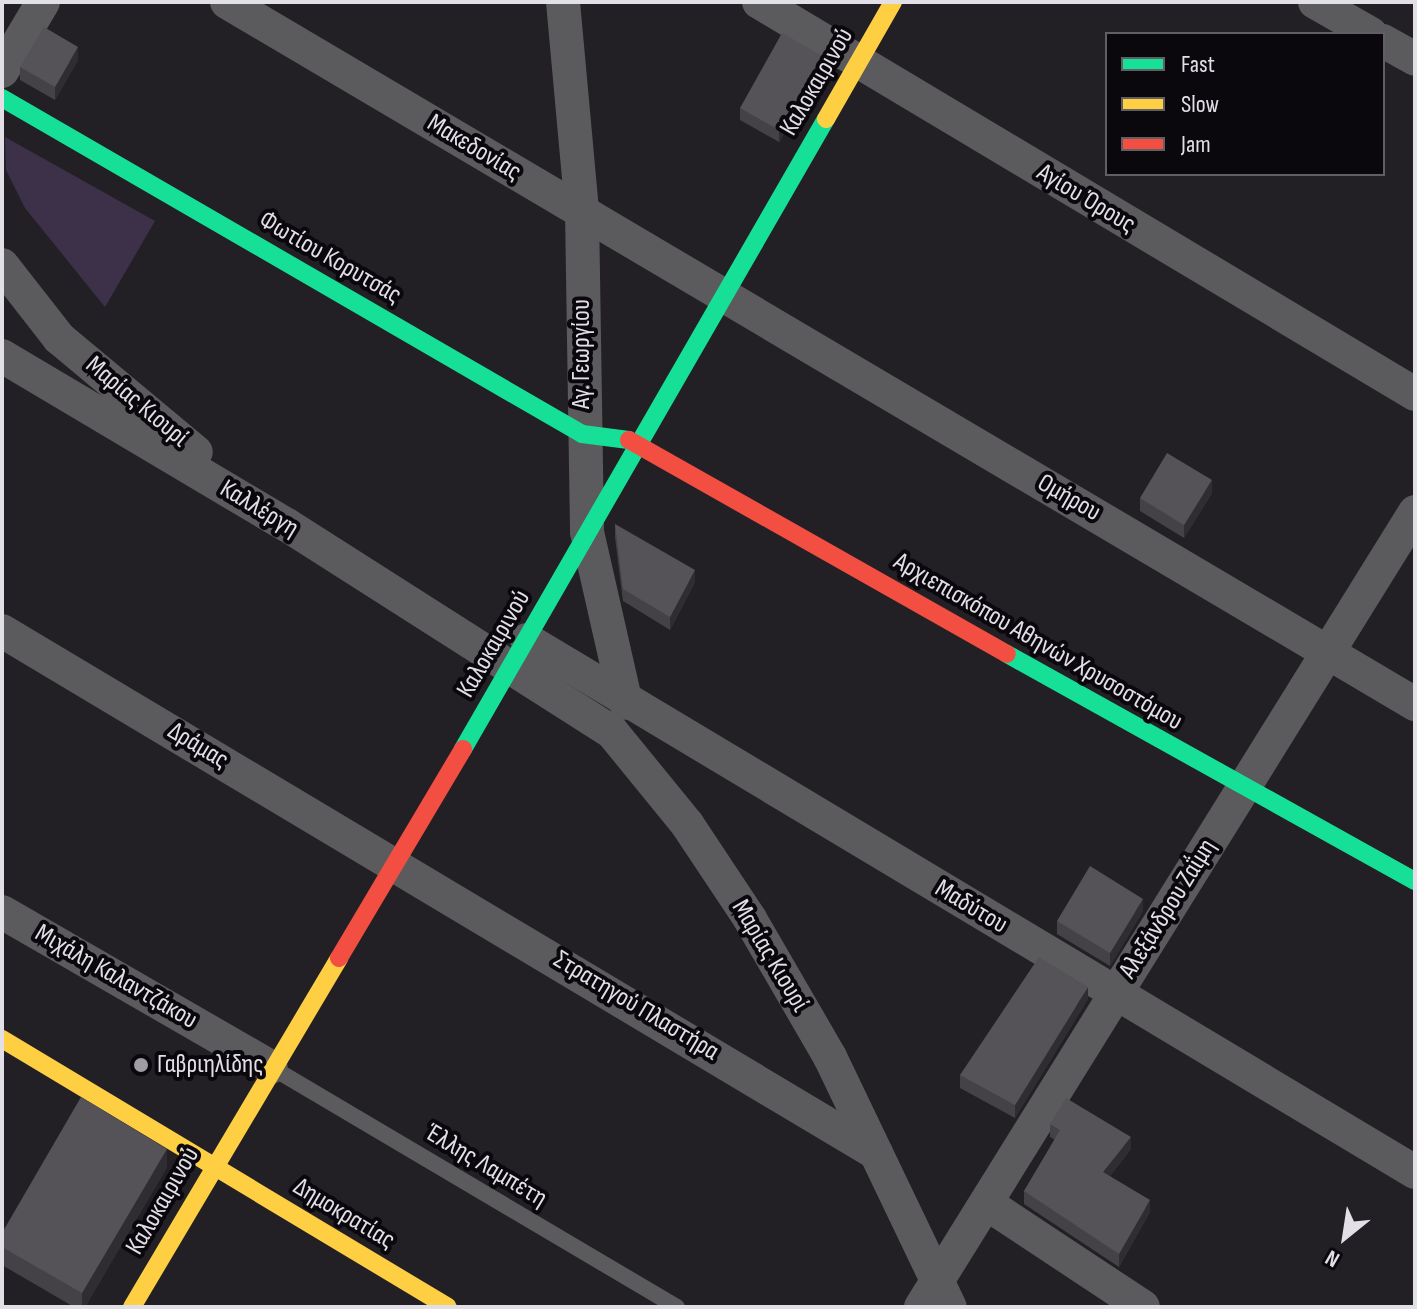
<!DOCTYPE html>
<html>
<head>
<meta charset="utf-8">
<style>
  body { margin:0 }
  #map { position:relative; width:1417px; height:1309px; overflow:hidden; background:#222025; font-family:"Sofia Sans Condensed",sans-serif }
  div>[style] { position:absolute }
  .green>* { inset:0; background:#3d314a }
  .lane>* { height:16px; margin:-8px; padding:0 8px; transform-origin:8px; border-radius:8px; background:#5b5a5c }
  .street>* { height:34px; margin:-17px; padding:0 17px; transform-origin:17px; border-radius:17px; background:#5b5a5c }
  .fast>* { height:18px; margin:-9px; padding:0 9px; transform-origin:9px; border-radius:9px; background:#16e098 }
  .slow>* { height:18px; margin:-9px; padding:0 9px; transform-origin:9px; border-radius:9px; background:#ffcf43 }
  .jam>* { height:18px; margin:-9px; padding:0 9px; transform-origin:9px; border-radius:9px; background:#f24e42 }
  .wall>* { inset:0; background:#444247 }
  .shaded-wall>* { inset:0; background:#2f2d32 }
  .building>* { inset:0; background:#555358 }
  .dots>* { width:22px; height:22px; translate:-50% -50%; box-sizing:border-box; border:4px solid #0a080d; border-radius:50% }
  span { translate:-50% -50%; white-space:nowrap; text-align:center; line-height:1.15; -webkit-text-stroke:8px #0a080d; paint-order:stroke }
  .street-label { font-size:26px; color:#e3dfe7 }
  .poi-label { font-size:26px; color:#e3dfe7 }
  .left { translate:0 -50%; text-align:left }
  .frame { position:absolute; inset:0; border:4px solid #e3dfe7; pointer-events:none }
  .legend { position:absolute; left:1105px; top:32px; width:280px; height:144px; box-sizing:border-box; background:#0a080d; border:2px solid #615e64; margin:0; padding:10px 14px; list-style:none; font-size:24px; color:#e3dfe7 }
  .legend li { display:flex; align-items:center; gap:16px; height:40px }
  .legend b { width:40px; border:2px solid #615e64 }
  .north { position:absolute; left:1305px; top:1197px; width:80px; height:80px; -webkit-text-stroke:6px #0a080d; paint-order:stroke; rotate:210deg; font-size:22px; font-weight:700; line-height:32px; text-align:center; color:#e3dfe7 }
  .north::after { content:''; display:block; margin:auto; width:28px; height:36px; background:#e3dfe7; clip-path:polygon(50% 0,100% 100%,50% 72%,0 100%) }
</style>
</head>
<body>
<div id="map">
  <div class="green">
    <div style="clip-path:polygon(5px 137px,155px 221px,105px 307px,25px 208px,6px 170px)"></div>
  </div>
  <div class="lane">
    <div style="left:276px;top:1070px;width:466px;rotate:30.6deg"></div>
  </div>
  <div class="street">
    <div style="left:227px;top:2px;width:1380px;rotate:30.58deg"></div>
    <div style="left:563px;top:2px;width:210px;rotate:84.8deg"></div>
    <div style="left:582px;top:211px;width:321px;rotate:89.1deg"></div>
    <div style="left:587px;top:532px;width:175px;rotate:77.2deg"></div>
    <div style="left:759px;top:2px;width:764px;rotate:30.86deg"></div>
    <div style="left:1315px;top:2px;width:64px;rotate:29.7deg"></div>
    <div style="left:1383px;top:41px;width:37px;rotate:29deg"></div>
    <div style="left:2px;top:71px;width:80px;rotate:-59.3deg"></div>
    <div style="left:2px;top:265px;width:93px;rotate:52deg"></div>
    <div style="left:59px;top:338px;width:178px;rotate:39.8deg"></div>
    <div style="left:2px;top:356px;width:331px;rotate:30.7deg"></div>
    <div style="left:287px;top:525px;width:385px;rotate:32.5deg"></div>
    <div style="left:612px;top:732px;width:119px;rotate:50.8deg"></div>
    <div style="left:687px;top:824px;width:114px;rotate:56.4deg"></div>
    <div style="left:750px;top:919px;width:160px;rotate:59.9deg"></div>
    <div style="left:830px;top:1057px;width:277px;rotate:64.4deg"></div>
    <div style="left:2px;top:631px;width:1018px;rotate:30.85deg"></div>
    <div style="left:527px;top:640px;width:1035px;rotate:30.93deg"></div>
    <div style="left:2px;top:912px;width:310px;rotate:30deg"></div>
    <div style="left:986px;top:1203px;width:188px;rotate:33.5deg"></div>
    <div style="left:921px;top:1307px;width:936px;rotate:-58.14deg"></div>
  </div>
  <div class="fast">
    <div style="left:2px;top:98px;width:670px;rotate:30.08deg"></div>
    <div style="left:582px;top:434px;width:47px;rotate:7.3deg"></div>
    <div style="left:1007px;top:654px;width:467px;rotate:29.1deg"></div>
    <div style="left:463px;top:749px;width:727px;rotate:-60.05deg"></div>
  </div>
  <div class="slow">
    <div style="left:826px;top:119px;width:135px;rotate:-60.2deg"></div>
    <div style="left:2px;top:1039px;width:520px;rotate:31deg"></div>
    <div style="left:132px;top:1307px;width:406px;rotate:-59.3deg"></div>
  </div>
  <div class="jam">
    <div style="left:629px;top:440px;width:434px;rotate:29.5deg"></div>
    <div style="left:339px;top:958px;width:243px;rotate:-59.3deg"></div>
  </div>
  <div class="wall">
    <div style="clip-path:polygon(78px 60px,55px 100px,20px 80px,20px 67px)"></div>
    <div style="clip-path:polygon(822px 68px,779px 142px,740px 120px,740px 108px)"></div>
    <div style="clip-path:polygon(1212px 493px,1184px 538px,1140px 511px,1140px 498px)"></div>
    <div style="clip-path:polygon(615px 524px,695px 582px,670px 630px,623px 601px,615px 537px)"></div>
    <div style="clip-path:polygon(1143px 911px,1110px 966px,1057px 934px,1057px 921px)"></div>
    <div style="clip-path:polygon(1088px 999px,1015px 1118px,960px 1088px,960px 1075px)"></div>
    <div style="clip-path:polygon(1050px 1124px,1131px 1149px,1110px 1176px,1150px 1212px,1119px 1267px,1024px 1204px,1024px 1191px,1055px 1140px,1050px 1137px)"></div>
    <div style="clip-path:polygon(167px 1167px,85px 1307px,74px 1307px,2px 1265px,2px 1233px)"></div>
  </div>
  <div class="shaded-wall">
    <div style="clip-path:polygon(78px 47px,78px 60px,55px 100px,55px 87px)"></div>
    <div style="clip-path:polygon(822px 56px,822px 68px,779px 142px,779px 130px)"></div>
    <div style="clip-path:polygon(1212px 480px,1212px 493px,1184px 538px,1184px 525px)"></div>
    <div style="clip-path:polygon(695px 570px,695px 582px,670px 630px,670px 617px)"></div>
    <div style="clip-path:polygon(1143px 899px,1143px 911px,1110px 966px,1110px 953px)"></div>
    <div style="clip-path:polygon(1088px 987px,1088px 999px,1015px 1118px,1015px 1105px)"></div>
    <div style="clip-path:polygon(1131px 1137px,1131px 1149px,1103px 1185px,1103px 1172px)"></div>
    <div style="clip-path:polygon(167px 1149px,167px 1167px,85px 1307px,82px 1307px,82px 1293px)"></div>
    <div style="clip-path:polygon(1150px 1200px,1150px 1212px,1119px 1267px,1119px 1254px)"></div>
  </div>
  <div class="building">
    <div style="clip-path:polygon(44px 27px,78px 47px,55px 87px,20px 67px)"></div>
    <div style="clip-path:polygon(782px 33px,822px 56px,779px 130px,740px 108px)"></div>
    <div style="clip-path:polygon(1167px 453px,1212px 480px,1184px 525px,1140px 498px)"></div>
    <div style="clip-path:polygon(615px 524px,695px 570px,670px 617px,623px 589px)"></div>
    <div style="clip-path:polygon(1090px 866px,1143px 899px,1110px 953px,1057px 921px)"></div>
    <div style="clip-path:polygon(1039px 957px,1088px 987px,1015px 1105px,960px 1075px)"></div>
    <div style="clip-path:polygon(81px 1097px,167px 1149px,82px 1293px,2px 1247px,2px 1233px)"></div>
    <div style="clip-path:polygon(1066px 1098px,1131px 1137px,1103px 1172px,1150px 1200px,1119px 1254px,1024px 1191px,1060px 1130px,1050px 1124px)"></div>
  </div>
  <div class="dots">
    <div style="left:141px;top:1065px;background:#9f9ca3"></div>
  </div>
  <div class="street-label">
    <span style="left:817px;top:82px;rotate:-60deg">Καλοκαιρινού</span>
    <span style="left:474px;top:148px;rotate:31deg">Μακεδονίας</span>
    <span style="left:1086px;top:199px;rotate:31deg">Αγίου Όρους</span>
    <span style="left:330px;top:258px;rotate:30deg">Φωτίου Κορυτσάς</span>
    <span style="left:582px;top:354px;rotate:-90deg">Αγ. Γεωργίου</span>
    <span style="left:137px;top:402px;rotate:40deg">Μαρίας Κιουρί</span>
    <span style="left:1069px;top:498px;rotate:30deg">Ομήρου</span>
    <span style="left:259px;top:509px;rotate:31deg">Καλλέργη</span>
    <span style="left:1038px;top:642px;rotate:30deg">Αρχιεπισκόπου Αθηνών Χρυσοστόμου</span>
    <span style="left:494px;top:644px;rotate:-60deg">Καλοκαιρινού</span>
    <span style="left:198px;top:746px;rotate:31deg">Δράμας</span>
    <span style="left:971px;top:907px;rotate:31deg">Μαδύτου</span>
    <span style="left:1168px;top:909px;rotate:-58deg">Αλεξάνδρου Ζαΐμη</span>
    <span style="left:770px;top:956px;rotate:59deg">Μαρίας Κιουρί</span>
    <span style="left:116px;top:977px;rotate:30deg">Μιχάλη Καλαντζάκου</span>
    <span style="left:636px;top:1006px;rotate:31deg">Στρατηγού Πλαστήρα</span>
    <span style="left:486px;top:1166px;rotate:31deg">Έλλης Λαμπέτη</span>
    <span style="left:163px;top:1201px;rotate:-60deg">Καλοκαιρινού</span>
    <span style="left:344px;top:1214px;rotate:31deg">Δημοκρατίας</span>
  </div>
  <div class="poi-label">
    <span class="left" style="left:157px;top:1065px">Γαβριηλίδης</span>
  </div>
  <div class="frame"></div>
  <ul class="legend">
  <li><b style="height:10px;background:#16e098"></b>Fast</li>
  <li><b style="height:10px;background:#ffcf43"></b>Slow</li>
  <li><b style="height:10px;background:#f24e42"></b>Jam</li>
  </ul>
  <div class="north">N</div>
</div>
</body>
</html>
